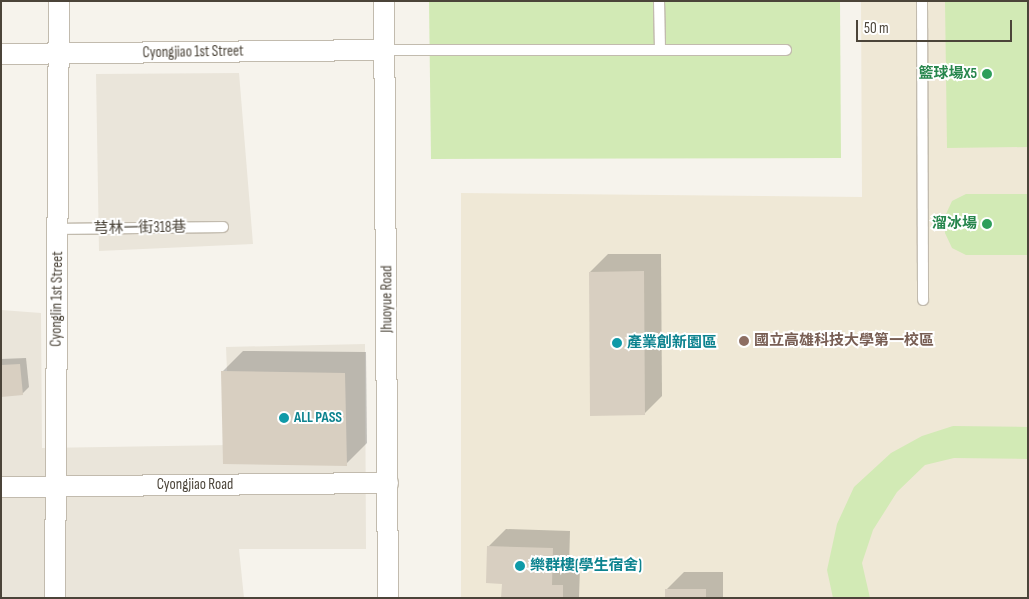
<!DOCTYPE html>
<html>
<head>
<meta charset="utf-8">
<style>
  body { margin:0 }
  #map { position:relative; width:1029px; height:599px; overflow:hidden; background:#f6f3ec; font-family:"Sofia Sans Condensed","Noto Sans TC",sans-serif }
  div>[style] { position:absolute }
  .residential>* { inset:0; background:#eae5da }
  .education>* { inset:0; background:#efe8d6 }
  .green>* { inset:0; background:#d2eab5 }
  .shadow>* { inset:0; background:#0003 }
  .building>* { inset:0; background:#d8cfc1 }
  .roads { filter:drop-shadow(1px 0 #c2bbae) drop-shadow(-1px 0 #c2bbae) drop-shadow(0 1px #c2bbae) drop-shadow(0 -1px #c2bbae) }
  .service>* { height:10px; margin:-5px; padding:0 5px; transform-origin:5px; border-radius:5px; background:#fff }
  .minor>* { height:20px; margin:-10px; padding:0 10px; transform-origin:10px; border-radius:10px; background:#fff }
  .dots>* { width:14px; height:14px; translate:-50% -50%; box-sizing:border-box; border:2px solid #fff; border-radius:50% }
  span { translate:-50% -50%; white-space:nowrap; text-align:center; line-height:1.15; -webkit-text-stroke:4px #fff; paint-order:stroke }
  .street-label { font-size:15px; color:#4b4439 }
  .leisure-label { font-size:15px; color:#27864d; font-weight:700 }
  .right { translate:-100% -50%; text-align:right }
  .education-label { font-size:15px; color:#785e54; font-weight:700 }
  .left { translate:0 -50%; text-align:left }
  .culture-label { font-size:15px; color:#0d838f; font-weight:700 }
  .frame { position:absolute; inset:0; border:2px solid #4b4439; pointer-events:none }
  .scale { position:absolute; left:856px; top:20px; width:156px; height:22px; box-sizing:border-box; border:2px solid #4b4439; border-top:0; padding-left:6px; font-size:15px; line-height:18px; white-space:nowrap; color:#4b4439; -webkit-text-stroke:4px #fff; paint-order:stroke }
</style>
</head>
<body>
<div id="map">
  <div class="residential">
    <div style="clip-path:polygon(239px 73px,253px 244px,99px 251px,96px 74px)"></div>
    <div style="clip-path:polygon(1px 310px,41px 313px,42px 448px,230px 445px,226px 347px,365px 344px,366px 549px,239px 549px,244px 598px,1px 598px)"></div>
  </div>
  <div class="education">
    <div style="clip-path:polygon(861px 1px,1028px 1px,1028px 598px,461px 598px,461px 193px,862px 197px)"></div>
  </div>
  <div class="green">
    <div style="clip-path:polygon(429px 1px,840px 1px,841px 158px,431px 159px)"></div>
    <div style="clip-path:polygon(945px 1px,1028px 1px,1028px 147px,947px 148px)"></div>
    <div style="clip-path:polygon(966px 194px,1028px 194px,1028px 255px,966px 255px,952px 248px,945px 233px,946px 214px,952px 201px)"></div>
    <div style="clip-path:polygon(953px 426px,1028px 427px,1028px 459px,954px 458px,925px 465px,897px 492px,873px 530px,862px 563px,870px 598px,833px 598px,827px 570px,837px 524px,854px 487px,891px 453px,922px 436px)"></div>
  </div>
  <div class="shadow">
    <div style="clip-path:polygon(608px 254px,661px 254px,662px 396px,644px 414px,590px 272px)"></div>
    <div style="clip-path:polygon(243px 351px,366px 352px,367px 443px,346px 464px,222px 372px)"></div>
    <div style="clip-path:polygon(26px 358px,29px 387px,22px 394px,1px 396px,1px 359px)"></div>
    <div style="clip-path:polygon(506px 529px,570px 531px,569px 568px,580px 568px,579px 598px,503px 598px,503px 582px,488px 547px)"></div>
    <div style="clip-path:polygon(684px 572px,723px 572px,723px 598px,666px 598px,666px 590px)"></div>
  </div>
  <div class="building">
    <div style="clip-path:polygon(644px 271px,645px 415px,590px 416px,589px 272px)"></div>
    <div style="clip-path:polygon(20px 364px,23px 395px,1px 397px,1px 365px)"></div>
    <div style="clip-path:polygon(221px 371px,345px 373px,347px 466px,223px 464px)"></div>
    <div style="clip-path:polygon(487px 546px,553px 548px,552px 585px,563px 585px,563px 598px,501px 598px,502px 584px,486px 583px)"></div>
    <div style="clip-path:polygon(665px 589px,706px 589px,706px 598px,665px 598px)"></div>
  </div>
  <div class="roads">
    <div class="service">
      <div style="left:659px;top:1px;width:49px;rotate:88.8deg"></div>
      <div style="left:922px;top:1px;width:299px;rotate:89.8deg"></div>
      <div style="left:385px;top:50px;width:401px"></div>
      <div style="left:57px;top:229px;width:166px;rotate:-0.7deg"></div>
    </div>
    <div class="minor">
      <div style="left:384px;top:1px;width:597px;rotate:89.62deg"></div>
      <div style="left:1px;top:54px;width:384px;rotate:-0.6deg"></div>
      <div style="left:1px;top:487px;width:387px;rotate:-0.6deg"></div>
      <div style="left:55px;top:598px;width:597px;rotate:-89.62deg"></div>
    </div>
  </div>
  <div class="dots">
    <div style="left:987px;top:74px;background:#2e9e5b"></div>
    <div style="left:987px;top:224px;background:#2e9e5b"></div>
    <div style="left:744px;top:341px;background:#8d6e63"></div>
    <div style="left:617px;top:343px;background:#0f9aa8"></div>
    <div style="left:284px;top:418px;background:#0f9aa8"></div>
    <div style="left:520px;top:566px;background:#0f9aa8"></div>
  </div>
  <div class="street-label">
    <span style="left:193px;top:52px;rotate:-1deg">Cyongjiao 1st Street</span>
    <span style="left:140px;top:228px;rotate:-1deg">芎林一街318巷</span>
    <span style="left:57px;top:299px;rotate:-89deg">Cyonglin 1st Street</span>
    <span style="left:387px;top:299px;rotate:-90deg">Jhuoyue Road</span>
    <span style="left:195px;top:485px">Cyongjiao Road</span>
  </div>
  <div class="leisure-label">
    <span class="right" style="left:977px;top:74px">籃球場X5</span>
    <span class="right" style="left:977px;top:224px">溜冰場</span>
  </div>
  <div class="education-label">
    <span class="left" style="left:754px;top:341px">國立高雄科技大學第一校區</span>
  </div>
  <div class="culture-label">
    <span class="left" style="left:627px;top:343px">產業創新園區</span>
    <span class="left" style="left:294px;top:418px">ALL PASS</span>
    <span class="left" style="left:530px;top:566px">樂群樓(學生宿舍)</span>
  </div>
  <div class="frame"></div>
  <div class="scale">50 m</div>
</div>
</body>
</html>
